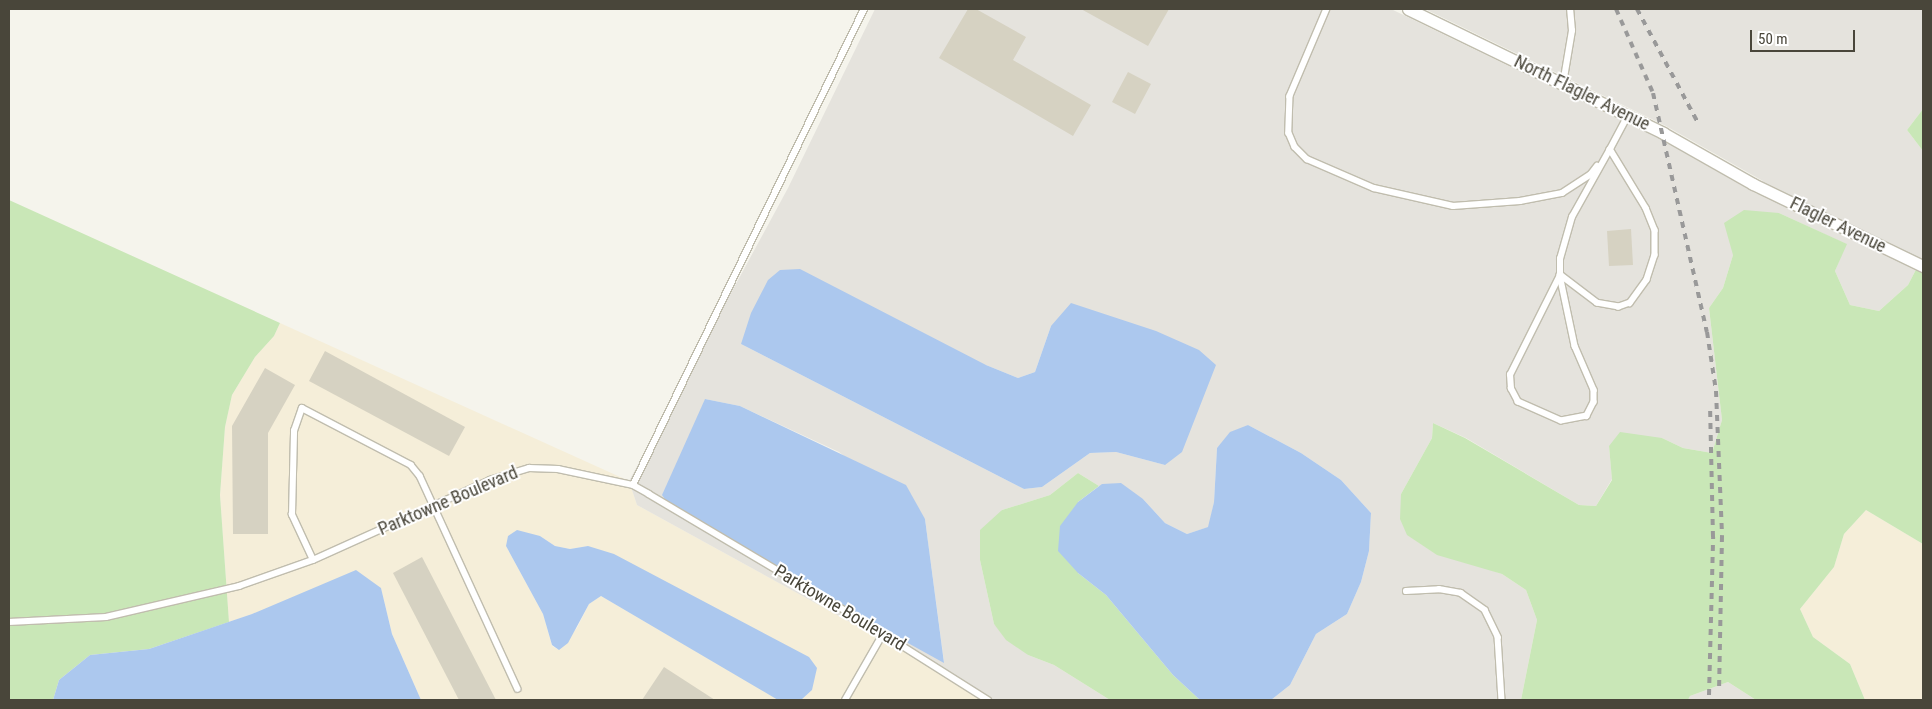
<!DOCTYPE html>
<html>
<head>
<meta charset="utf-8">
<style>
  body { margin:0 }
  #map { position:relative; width:1932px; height:709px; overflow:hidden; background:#f5f4ec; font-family:"Roboto Condensed",sans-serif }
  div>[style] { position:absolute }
  .commercial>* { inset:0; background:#f5eed9 }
  .industrial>* { inset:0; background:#e5e3dd }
  .green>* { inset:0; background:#c9e7b7 }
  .water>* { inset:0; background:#acc8ee }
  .building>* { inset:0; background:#d6d2c2 }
  .roads { filter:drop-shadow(1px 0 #c0bdae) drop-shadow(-1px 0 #c0bdae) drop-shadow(0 1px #c0bdae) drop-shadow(0 -1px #c0bdae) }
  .service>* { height:5.5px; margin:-2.75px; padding:0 2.75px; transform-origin:2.75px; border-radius:2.75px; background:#fff }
  .minor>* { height:11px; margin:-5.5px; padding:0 5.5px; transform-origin:5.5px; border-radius:5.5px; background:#fff }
  .rail>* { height:4px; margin-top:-2px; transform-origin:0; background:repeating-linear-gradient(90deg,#999 0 6px,transparent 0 12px) }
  span { translate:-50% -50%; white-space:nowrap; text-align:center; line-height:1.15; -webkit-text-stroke:4px #fff; paint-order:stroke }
  .street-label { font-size:18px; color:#49463a }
  .frame { position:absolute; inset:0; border:10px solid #49463a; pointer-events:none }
  .scale { position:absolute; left:1750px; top:30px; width:105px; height:22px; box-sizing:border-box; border:2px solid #49463a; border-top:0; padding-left:6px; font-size:15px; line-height:18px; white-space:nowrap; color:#49463a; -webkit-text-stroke:4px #fff; paint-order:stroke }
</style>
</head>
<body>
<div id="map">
  <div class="commercial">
    <div style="clip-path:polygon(280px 323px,629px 481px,637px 505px,992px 700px,801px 700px,812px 690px,588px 546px,570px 549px,555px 546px,540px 536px,506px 546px,543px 614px,552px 646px,559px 650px,577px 628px,589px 604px,601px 596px,779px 700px,421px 700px,392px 634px,381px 588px,252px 614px,229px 622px,220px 495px,225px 427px,232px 395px,255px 357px,274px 336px)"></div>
    <div style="clip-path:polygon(1866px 510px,1923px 544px,1923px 700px,1865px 700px,1850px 664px,1813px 637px,1800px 609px,1834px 567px,1844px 534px)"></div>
  </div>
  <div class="industrial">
    <div style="clip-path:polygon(evenodd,875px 9px,1391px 9px,1660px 139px,1757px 194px,1763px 181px,1666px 126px,1425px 9px,1923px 9px,1923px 109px,1907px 130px,1923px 151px,1923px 256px,1908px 285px,1879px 311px,1850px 305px,1835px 271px,1846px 244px,1779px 213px,1733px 255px,1723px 288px,1709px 308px,1722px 420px,1712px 453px,1683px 448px,1662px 438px,1609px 446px,1612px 479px,1596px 506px,1579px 505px,1466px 438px,1433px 423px,1432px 438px,1401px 494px,1473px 564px,1502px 574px,1526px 590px,1537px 620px,1521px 700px,1271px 700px,1290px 685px,1316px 634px,1347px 614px,1361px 582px,1369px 551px,1371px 513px,1341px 480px,1301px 453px,1248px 425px,1217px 448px,1214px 502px,1209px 527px,1187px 534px,1165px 523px,1143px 499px,1099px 486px,1078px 473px,1050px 495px,1002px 510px,980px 560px,994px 624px,1028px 655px,1054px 665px,1110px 700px,992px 700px,637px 505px,629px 481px,788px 188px,875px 9px,1051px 326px,1165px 465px,1116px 452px,1090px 453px,1042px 487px,1024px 489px,741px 344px,986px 365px,1018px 378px,1035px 372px,1051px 326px,875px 9px,705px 399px,740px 406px,839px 452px,925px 519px,944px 662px,705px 399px)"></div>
    <div style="clip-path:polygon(1728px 682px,1756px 700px,1688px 700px,1690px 696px)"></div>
  </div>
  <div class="green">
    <div style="clip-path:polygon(1923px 109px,1923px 151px,1907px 130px)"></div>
    <div style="clip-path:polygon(9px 200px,280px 323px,274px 336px,255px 357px,232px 395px,225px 427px,220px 495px,229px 622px,149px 649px,90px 655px,59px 680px,53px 700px,9px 700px)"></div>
    <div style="clip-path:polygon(1744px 210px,1779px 213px,1847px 244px,1835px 271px,1850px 305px,1879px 311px,1908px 285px,1923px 256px,1923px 544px,1866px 510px,1844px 534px,1834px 567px,1800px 609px,1813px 637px,1850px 664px,1865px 700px,1756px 700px,1728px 682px,1690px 696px,1688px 700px,1521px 700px,1537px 620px,1526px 590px,1502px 574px,1437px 555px,1407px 535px,1400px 519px,1401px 494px,1432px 438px,1433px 423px,1465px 438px,1579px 505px,1596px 506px,1612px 480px,1609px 446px,1620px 432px,1662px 438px,1683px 448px,1712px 453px,1722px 420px,1709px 308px,1723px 288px,1733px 255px,1724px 223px)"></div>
    <div style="clip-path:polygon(1078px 473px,1099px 486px,1078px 502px,1078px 573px,1106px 595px,1173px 675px,1200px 700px,1110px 700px,1054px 665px,1028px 655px,1006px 640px,994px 624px,980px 560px,980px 530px,1002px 510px,1050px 495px)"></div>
  </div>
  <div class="water">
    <div style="clip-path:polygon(800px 269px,986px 365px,1018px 378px,1035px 372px,1051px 326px,1071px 303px,1156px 331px,1199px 350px,1216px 365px,1182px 452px,1165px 465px,1116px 452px,1090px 453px,1042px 487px,1024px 489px,741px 344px,751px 313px,768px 280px,780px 270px)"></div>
    <div style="clip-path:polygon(705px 399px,740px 406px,906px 485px,925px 519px,944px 663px,675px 514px,662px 495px)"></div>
    <div style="clip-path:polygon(1248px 425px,1301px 453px,1341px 480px,1371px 513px,1369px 551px,1361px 582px,1347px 614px,1316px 634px,1290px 685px,1271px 700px,1200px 700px,1173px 675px,1106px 595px,1078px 573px,1058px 551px,1060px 526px,1078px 502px,1102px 484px,1121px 483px,1143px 499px,1165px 523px,1187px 534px,1208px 527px,1214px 502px,1217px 448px,1230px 432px)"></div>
    <div style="clip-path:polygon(517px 530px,540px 536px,555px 546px,570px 549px,588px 546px,614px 554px,809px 657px,817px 668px,812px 690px,801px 700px,778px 700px,601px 596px,589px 604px,568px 643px,559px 650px,552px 645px,543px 614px,506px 546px,508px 536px)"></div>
    <div style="clip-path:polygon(356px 570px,381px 588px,392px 634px,421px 700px,53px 700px,59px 680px,90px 655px,149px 649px,252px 614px)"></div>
  </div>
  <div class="building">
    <div style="clip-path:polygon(968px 9px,976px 9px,1026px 37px,1013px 60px,1091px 105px,1073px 136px,939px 58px)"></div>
    <div style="clip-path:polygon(1081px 9px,1169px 9px,1148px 46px)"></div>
    <div style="clip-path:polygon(1128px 72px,1151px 84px,1135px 114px,1112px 102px)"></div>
    <div style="clip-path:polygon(1631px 229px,1633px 265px,1609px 266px,1607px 231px)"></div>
    <div style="clip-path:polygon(325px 351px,465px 427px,449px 456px,309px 381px)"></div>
    <div style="clip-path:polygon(265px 368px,295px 385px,268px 433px,268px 534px,233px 534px,232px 426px)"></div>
    <div style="clip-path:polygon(422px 557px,496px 700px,459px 700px,393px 573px)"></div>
    <div style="clip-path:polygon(664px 667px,715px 700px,642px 700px)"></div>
  </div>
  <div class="roads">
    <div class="service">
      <div style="left:1327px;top:9px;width:95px;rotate:113deg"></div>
      <div style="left:1290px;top:96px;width:37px;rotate:92deg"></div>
      <div style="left:1289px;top:133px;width:15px;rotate:67deg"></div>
      <div style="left:1295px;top:147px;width:17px;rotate:45deg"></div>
      <div style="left:1307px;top:159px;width:73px;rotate:23.4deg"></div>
      <div style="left:1374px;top:188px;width:81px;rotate:12.8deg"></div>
      <div style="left:1453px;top:206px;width:67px;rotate:-4.3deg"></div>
      <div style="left:1520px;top:201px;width:43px;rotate:-10.8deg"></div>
      <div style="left:1562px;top:193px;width:35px;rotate:-33deg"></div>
      <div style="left:1591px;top:174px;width:10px;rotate:-53deg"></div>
      <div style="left:1563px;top:84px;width:54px;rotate:-80.4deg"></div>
      <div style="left:1572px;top:31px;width:22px;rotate:-95deg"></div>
      <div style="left:1609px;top:151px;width:40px;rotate:-62deg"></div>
      <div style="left:1560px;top:275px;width:73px;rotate:78.1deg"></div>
      <div style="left:1575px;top:346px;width:48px;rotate:66.6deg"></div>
      <div style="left:1594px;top:390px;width:12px;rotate:90deg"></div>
      <div style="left:1594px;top:402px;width:16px;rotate:117deg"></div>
      <div style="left:1587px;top:416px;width:26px;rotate:169deg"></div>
      <div style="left:1561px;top:421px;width:47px;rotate:-156.2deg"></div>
      <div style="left:1518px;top:402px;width:15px;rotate:-118deg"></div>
      <div style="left:1511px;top:389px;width:14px;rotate:-94deg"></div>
      <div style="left:1510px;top:375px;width:112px;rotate:-63.4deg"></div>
      <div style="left:1560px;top:275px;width:16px;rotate:-90deg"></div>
      <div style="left:1560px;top:259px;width:44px;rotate:-74.1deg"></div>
      <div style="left:1572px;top:217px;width:78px;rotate:-60.8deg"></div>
      <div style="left:1610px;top:149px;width:69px;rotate:58.6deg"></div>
      <div style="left:1646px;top:208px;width:24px;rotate:68deg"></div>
      <div style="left:1655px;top:230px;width:25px;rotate:90deg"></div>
      <div style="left:1655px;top:255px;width:26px;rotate:108deg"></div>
      <div style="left:1647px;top:280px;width:29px;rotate:126deg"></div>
      <div style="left:1630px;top:303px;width:12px;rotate:160deg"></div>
      <div style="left:1619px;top:307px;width:22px;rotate:-170deg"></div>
      <div style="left:1597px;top:303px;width:46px;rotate:-142.9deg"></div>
      <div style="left:633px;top:485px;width:529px;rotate:-64.11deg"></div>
      <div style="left:313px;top:560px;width:50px;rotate:-115deg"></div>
      <div style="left:292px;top:515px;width:84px;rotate:-88.6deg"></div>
      <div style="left:294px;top:431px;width:24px;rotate:-71deg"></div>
      <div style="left:302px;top:408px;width:123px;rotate:27.6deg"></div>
      <div style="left:411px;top:465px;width:14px;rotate:51deg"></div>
      <div style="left:420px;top:476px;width:234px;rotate:65.3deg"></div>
      <div style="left:1406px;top:591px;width:33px;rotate:-3deg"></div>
      <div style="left:1439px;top:589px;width:22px;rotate:10deg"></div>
      <div style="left:1461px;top:593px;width:29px;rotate:35deg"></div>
      <div style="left:1485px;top:610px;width:30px;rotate:64deg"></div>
      <div style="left:1498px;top:637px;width:63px;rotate:86.4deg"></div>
      <div style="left:9px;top:622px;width:97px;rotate:-3deg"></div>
      <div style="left:106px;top:617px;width:137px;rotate:-13.1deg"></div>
      <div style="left:239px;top:586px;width:78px;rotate:-19.4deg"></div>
      <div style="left:313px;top:560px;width:194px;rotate:-24.3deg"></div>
      <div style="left:490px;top:480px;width:41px;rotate:-17.1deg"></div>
      <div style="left:529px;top:468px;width:29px;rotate:2deg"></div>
      <div style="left:558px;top:469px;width:77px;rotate:12deg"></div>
      <div style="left:633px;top:485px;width:18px;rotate:29deg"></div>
      <div style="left:649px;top:494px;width:249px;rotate:30.7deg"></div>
      <div style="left:863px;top:621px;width:148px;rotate:32.3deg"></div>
      <div style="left:845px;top:700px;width:76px;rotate:-60.1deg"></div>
    </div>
    <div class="minor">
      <div style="left:1408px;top:9px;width:284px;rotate:25.9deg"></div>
      <div style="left:1663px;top:133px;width:103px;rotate:29.5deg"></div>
      <div style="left:1753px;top:184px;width:189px;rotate:25.8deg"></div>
    </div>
  </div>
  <div class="rail">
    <div style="left:1616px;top:9px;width:92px;rotate:66.2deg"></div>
    <div style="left:1653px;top:93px;width:245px;rotate:77.3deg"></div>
    <div style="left:1707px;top:332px;width:60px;rotate:81.3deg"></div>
    <div style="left:1716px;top:391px;width:145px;rotate:87.6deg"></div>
    <div style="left:1722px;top:536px;width:155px;rotate:91.1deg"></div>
    <div style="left:1637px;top:9px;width:129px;rotate:61.8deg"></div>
    <div style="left:1709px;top:695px;width:158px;rotate:-88.5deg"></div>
    <div style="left:1713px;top:537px;width:129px;rotate:-91.3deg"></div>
  </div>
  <div class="street-label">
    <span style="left:1582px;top:93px;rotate:26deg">North Flagler Avenue</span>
    <span style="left:1838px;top:225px;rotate:26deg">Flagler Avenue</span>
    <span style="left:448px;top:501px;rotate:-23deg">Parktowne Boulevard</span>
    <span style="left:840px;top:608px;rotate:31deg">Parktowne Boulevard</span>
  </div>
  <div class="frame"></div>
  <div class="scale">50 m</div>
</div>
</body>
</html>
